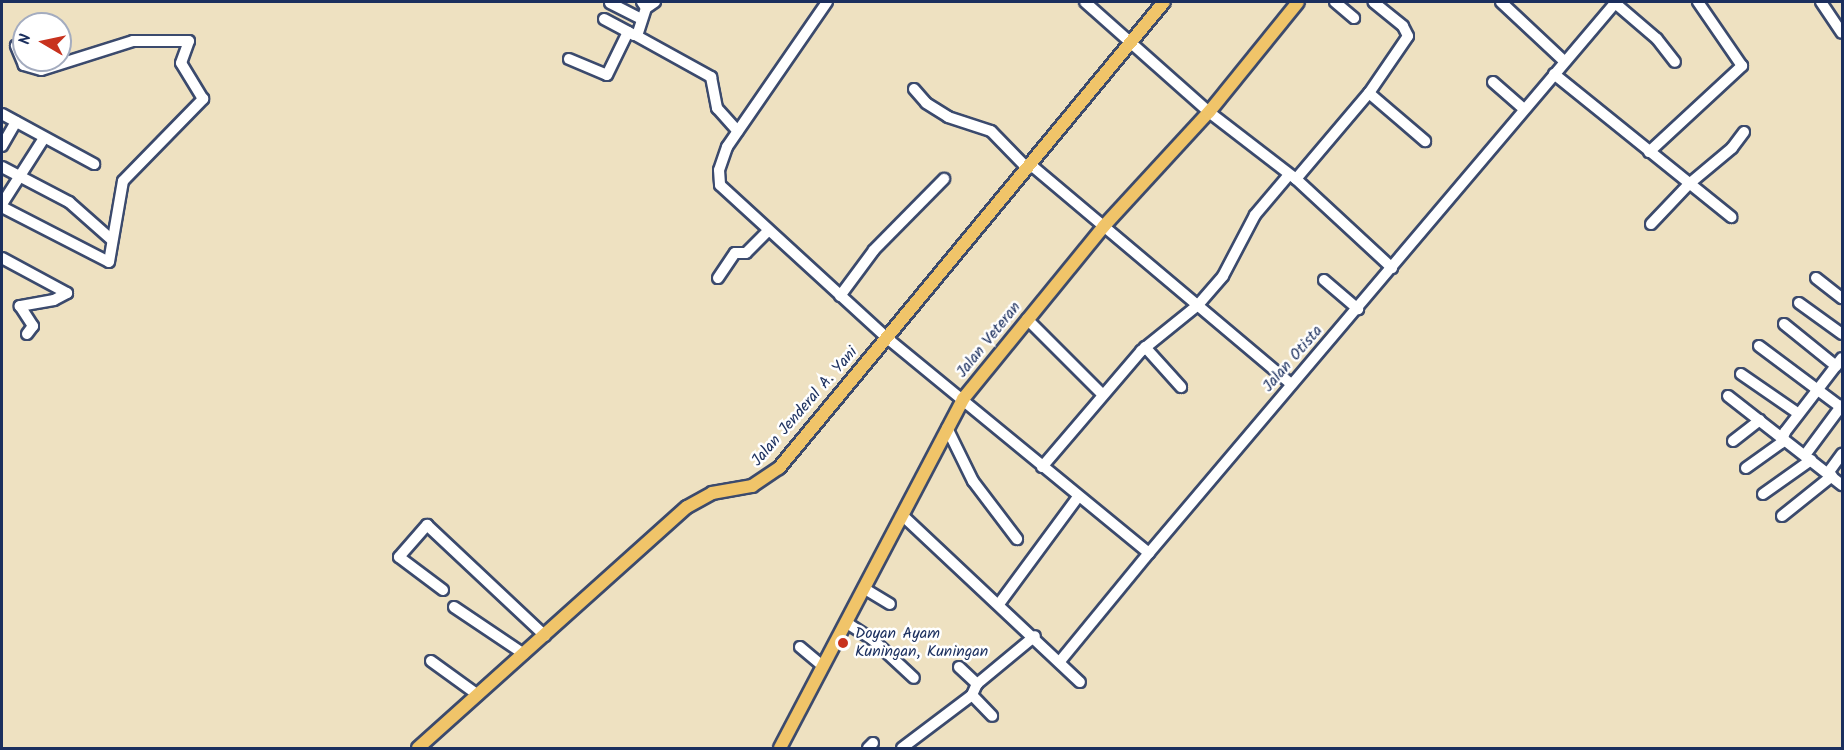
<!DOCTYPE html>
<html>
<head>
<meta charset="utf-8">
<style>
  body { margin:0 }
  #map { position:relative; width:1844px; height:750px; overflow:hidden; background:#eee1c1; font-family:Kalam,sans-serif }
  div>[style] { position:absolute }
  .roads { filter:drop-shadow(2px 0 #3b4a6d) drop-shadow(-2px 0 #3b4a6d) drop-shadow(0 2px #3b4a6d) drop-shadow(0 -2px #3b4a6d) }
  .minor>* { height:10px; margin:-5px; padding:0 5px; transform-origin:5px; border-radius:5px; background:#fff }
  .major>* { height:12px; margin:-6px; padding:0 6px; transform-origin:6px; border-radius:6px; background:#f0c469 }
  .dots>* { width:16px; height:16px; translate:-50% -50%; box-sizing:border-box; border:3px solid #fff; border-radius:50% }
  span { translate:-50% -50%; white-space:nowrap; text-align:center; line-height:1.15; -webkit-text-stroke:5px #fff; paint-order:stroke }
  .street-label { font-size:16px; color:#1b2f5e }
  .poi-label { font-size:16px; color:#1b2f5e }
  .left { translate:0 -50%; text-align:left }
  .frame { position:absolute; inset:0; border:3px solid #1b2f5e; pointer-events:none }
  .north { position:absolute; left:12px; top:12px; width:60px; height:60px; box-sizing:border-box; background:#fff; border:2px solid #a4acbf; border-radius:50%; rotate:279deg; font-size:16px; font-weight:700; line-height:24px; text-align:center; color:#1b2f5e }
  .north::after { content:''; display:block; margin:auto; width:21px; height:27px; background:#c8321e; clip-path:polygon(50% 0,100% 100%,50% 72%,0 100%) }
</style>
</head>
<body>
<div id="map">
  <div class="roads">
    <div class="minor">
      <div style="left:642px;top:2px;width:7px;rotate:56deg"></div>
      <div style="left:646px;top:8px;width:29px;rotate:108deg"></div>
      <div style="left:637px;top:36px;width:85px;rotate:29deg"></div>
      <div style="left:711px;top:77px;width:32px;rotate:79deg"></div>
      <div style="left:717px;top:108px;width:31px;rotate:48deg"></div>
      <div style="left:827px;top:2px;width:176px;rotate:124.6deg"></div>
      <div style="left:727px;top:147px;width:24px;rotate:109deg"></div>
      <div style="left:719px;top:170px;width:15px;rotate:86deg"></div>
      <div style="left:720px;top:185px;width:226px;rotate:42.5deg"></div>
      <div style="left:887px;top:338px;width:339px;rotate:39.4deg"></div>
      <div style="left:1149px;top:553px;width:722px;rotate:-49.72deg"></div>
      <div style="left:1085px;top:2px;width:166px;rotate:41.6deg"></div>
      <div style="left:1209px;top:112px;width:110px;rotate:37.6deg"></div>
      <div style="left:1296px;top:179px;width:131px;rotate:42.8deg"></div>
      <div style="left:1335px;top:2px;width:25px;rotate:40deg"></div>
      <div style="left:1501px;top:2px;width:85px;rotate:43.1deg"></div>
      <div style="left:1821px;top:2px;width:37px;rotate:56deg"></div>
      <div style="left:610px;top:3px;width:35px;rotate:27deg"></div>
      <div style="left:1615px;top:3px;width:55px;rotate:40.6deg"></div>
      <div style="left:1657px;top:39px;width:29px;rotate:52deg"></div>
      <div style="left:646px;top:8px;width:11px;rotate:-34deg"></div>
      <div style="left:604px;top:19px;width:34px;rotate:28deg"></div>
      <div style="left:569px;top:59px;width:41px;rotate:22.8deg"></div>
      <div style="left:607px;top:75px;width:48px;rotate:-64deg"></div>
      <div style="left:1554px;top:74px;width:228px;rotate:38.9deg"></div>
      <div style="left:1493px;top:82px;width:41px;rotate:41.1deg"></div>
      <div style="left:914px;top:89px;width:18px;rotate:49deg"></div>
      <div style="left:926px;top:103px;width:26px;rotate:32deg"></div>
      <div style="left:948px;top:117px;width:45px;rotate:18deg"></div>
      <div style="left:991px;top:131px;width:53px;rotate:45.8deg"></div>
      <div style="left:1369px;top:93px;width:74px;rotate:40.6deg"></div>
      <div style="left:2px;top:114px;width:105px;rotate:28.5deg"></div>
      <div style="left:2px;top:146px;width:28px;rotate:-60deg"></div>
      <div style="left:1649px;top:152px;width:127px;rotate:-42.8deg"></div>
      <div style="left:1742px;top:66px;width:78px;rotate:-124.5deg"></div>
      <div style="left:1031px;top:165px;width:340px;rotate:40.1deg"></div>
      <div style="left:2px;top:167px;width:76px;rotate:27.6deg"></div>
      <div style="left:69px;top:202px;width:57px;rotate:41.5deg"></div>
      <div style="left:1296px;top:179px;width:113px;rotate:-49.7deg"></div>
      <div style="left:1369px;top:93px;width:69px;rotate:-55.6deg"></div>
      <div style="left:1408px;top:36px;width:11px;rotate:-117deg"></div>
      <div style="left:1403px;top:26px;width:38px;rotate:-141deg"></div>
      <div style="left:2px;top:204px;width:78px;rotate:-57.5deg"></div>
      <div style="left:2px;top:207px;width:120px;rotate:27.2deg"></div>
      <div style="left:109px;top:262px;width:82px;rotate:-80.2deg"></div>
      <div style="left:123px;top:181px;width:115px;rotate:-45.7deg"></div>
      <div style="left:203px;top:99px;width:42px;rotate:-121.4deg"></div>
      <div style="left:181px;top:63px;width:23px;rotate:-70deg"></div>
      <div style="left:189px;top:41px;width:56px;rotate:180deg"></div>
      <div style="left:133px;top:41px;width:96px;rotate:162.5deg"></div>
      <div style="left:41px;top:70px;width:18px;rotate:-164deg"></div>
      <div style="left:24px;top:65px;width:21px;rotate:-113deg"></div>
      <div style="left:1651px;top:224px;width:55px;rotate:-46.5deg"></div>
      <div style="left:1689px;top:184px;width:56px;rotate:-39.9deg"></div>
      <div style="left:1732px;top:148px;width:20px;rotate:-53deg"></div>
      <div style="left:2px;top:258px;width:74px;rotate:28.3deg"></div>
      <div style="left:67px;top:293px;width:15px;rotate:152deg"></div>
      <div style="left:54px;top:300px;width:35px;rotate:170deg"></div>
      <div style="left:20px;top:306px;width:24px;rotate:57deg"></div>
      <div style="left:33px;top:326px;width:10px;rotate:127deg"></div>
      <div style="left:718px;top:278px;width:30px;rotate:-56deg"></div>
      <div style="left:735px;top:253px;width:11px"></div>
      <div style="left:746px;top:253px;width:31px;rotate:-45deg"></div>
      <div style="left:1816px;top:278px;width:33px;rotate:38deg"></div>
      <div style="left:1324px;top:280px;width:45px;rotate:40.5deg"></div>
      <div style="left:840px;top:296px;width:57px;rotate:-53.5deg"></div>
      <div style="left:874px;top:250px;width:100px;rotate:-45.4deg"></div>
      <div style="left:1799px;top:303px;width:53px;rotate:35.8deg"></div>
      <div style="left:1027px;top:319px;width:105px;rotate:45deg"></div>
      <div style="left:1784px;top:324px;width:67px;rotate:38.9deg"></div>
      <div style="left:1759px;top:346px;width:104px;rotate:36.8deg"></div>
      <div style="left:1145px;top:347px;width:54px;rotate:48deg"></div>
      <div style="left:1741px;top:374px;width:70px;rotate:34.6deg"></div>
      <div style="left:1728px;top:396px;width:145px;rotate:38deg"></div>
      <div style="left:947px;top:428px;width:59px;rotate:63.9deg"></div>
      <div style="left:973px;top:481px;width:73px;rotate:52.8deg"></div>
      <div style="left:1733px;top:441px;width:34px;rotate:-38deg"></div>
      <div style="left:1805px;top:455px;width:62px;rotate:-53.5deg"></div>
      <div style="left:1042px;top:467px;width:153px;rotate:-49.5deg"></div>
      <div style="left:1141px;top:351px;width:73px;rotate:-38.9deg"></div>
      <div style="left:1198px;top:305px;width:38px;rotate:-49deg"></div>
      <div style="left:1223px;top:276px;width:69px;rotate:-62.3deg"></div>
      <div style="left:1255px;top:215px;width:51px;rotate:-49.8deg"></div>
      <div style="left:1746px;top:468px;width:43px;rotate:-35.5deg"></div>
      <div style="left:1781px;top:443px;width:12px;rotate:-70deg"></div>
      <div style="left:1785px;top:432px;width:93px;rotate:-52.4deg"></div>
      <div style="left:1828px;top:473px;width:24px;rotate:-54deg"></div>
      <div style="left:1763px;top:494px;width:59px;rotate:-35.3deg"></div>
      <div style="left:902px;top:515px;width:244px;rotate:43.2deg"></div>
      <div style="left:1782px;top:516px;width:64px;rotate:-38.7deg"></div>
      <div style="left:865px;top:589px;width:29px;rotate:31deg"></div>
      <div style="left:443px;top:590px;width:55px;rotate:-143.1deg"></div>
      <div style="left:399px;top:557px;width:43px;rotate:-48.8deg"></div>
      <div style="left:427px;top:525px;width:162px;rotate:43.2deg"></div>
      <div style="left:999px;top:604px;width:133px;rotate:-53.6deg"></div>
      <div style="left:454px;top:607px;width:84px;rotate:33.9deg"></div>
      <div style="left:847px;top:623px;width:30px;rotate:33deg"></div>
      <div style="left:872px;top:639px;width:57px;rotate:42.9deg"></div>
      <div style="left:800px;top:647px;width:30px;rotate:40deg"></div>
      <div style="left:1061px;top:660px;width:139px;rotate:-50.6deg"></div>
      <div style="left:431px;top:661px;width:58px;rotate:35.9deg"></div>
      <div style="left:959px;top:667px;width:25px;rotate:43deg"></div>
      <div style="left:972px;top:695px;width:29px;rotate:46deg"></div>
      <div style="left:868px;top:748px;width:7px;rotate:-45deg"></div>
      <div style="left:902px;top:748px;width:88px;rotate:-37.1deg"></div>
      <div style="left:972px;top:695px;width:12px;rotate:-66deg"></div>
      <div style="left:977px;top:684px;width:75px;rotate:-39.6deg"></div>
    </div>
    <div class="major">
      <div style="left:418px;top:748px;width:361px;rotate:-41.9deg"></div>
      <div style="left:687px;top:507px;width:29px;rotate:-29deg"></div>
      <div style="left:712px;top:493px;width:41px;rotate:-9.9deg"></div>
      <div style="left:752px;top:486px;width:32px;rotate:-34deg"></div>
      <div style="left:779px;top:468px;width:604px;rotate:-50.44deg"></div>
      <div style="left:780px;top:748px;width:394px;rotate:-62.3deg"></div>
      <div style="left:963px;top:399px;width:223px;rotate:-50.8deg"></div>
      <div style="left:1104px;top:226px;width:155px;rotate:-47.4deg"></div>
      <div style="left:1209px;top:112px;width:141px;rotate:-51deg"></div>
    </div>
  </div>
  <div class="dots">
    <div style="left:843px;top:643px;background:#c8321e"></div>
  </div>
  <div class="street-label">
    <span style="left:989px;top:340px;rotate:-51deg">Jalan Veteran</span>
    <span style="left:1293px;top:359px;rotate:-49deg">Jalan Otista</span>
    <span style="left:805px;top:407px;rotate:-49deg">Jalan Jenderal A. Yani</span>
  </div>
  <div class="poi-label">
    <span class="left" style="left:855px;top:643px">Doyan Ayam<br>Kuningan, Kuningan</span>
  </div>
  <div class="frame"></div>
  <div class="north">N</div>
</div>
</body>
</html>
